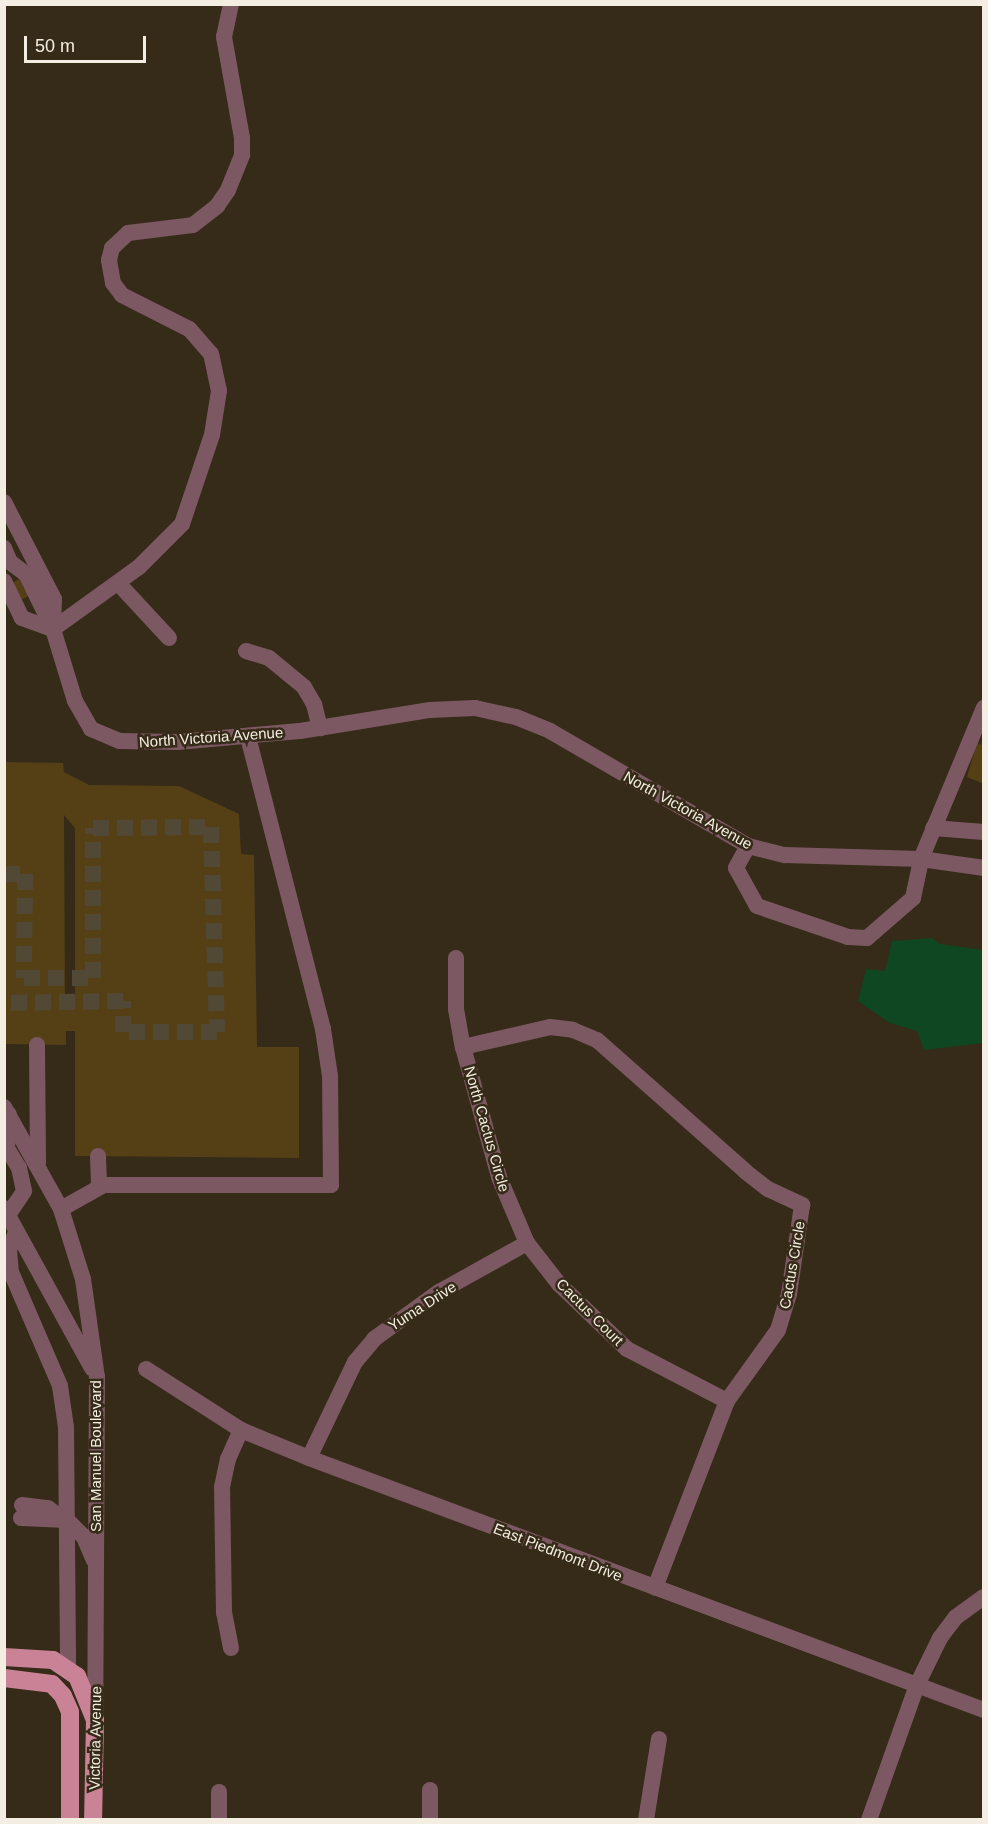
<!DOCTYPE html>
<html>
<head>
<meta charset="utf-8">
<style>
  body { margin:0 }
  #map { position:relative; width:988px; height:1824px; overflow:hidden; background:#352b18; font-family:Arial,sans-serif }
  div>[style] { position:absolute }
  .green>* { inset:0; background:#0e4721 }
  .building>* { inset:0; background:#554015 }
  .minor-tunnel>* { height:16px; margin-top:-8px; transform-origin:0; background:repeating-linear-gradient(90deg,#524836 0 16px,transparent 0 24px) }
  .minor>* { height:16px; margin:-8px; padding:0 8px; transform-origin:8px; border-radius:8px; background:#7c5862 }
  .major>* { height:18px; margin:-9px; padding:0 9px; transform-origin:9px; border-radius:9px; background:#ca8297 }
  span { translate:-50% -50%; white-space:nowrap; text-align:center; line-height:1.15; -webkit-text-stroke:5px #352b18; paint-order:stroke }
  .street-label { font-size:15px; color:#f4eee2 }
  .frame { position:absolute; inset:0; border:6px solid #f4eee2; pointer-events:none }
  .scale { position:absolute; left:24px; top:36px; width:122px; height:27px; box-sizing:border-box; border:3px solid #f4eee2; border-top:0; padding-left:8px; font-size:18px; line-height:21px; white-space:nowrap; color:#f4eee2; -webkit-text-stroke:4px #352b18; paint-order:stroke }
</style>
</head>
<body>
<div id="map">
  <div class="green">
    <div style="clip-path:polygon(932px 938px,940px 944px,983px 950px,983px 1043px,924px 1050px,917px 1031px,890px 1023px,858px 1001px,866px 969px,885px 971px,892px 941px)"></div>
  </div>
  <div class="building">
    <div style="clip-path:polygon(19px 579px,28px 596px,20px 601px,11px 584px)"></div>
    <div style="clip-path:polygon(983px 738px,984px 738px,984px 784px,967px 777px,977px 743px,981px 745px)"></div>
    <div style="clip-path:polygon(evenodd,4px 762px,63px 763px,64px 772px,89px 785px,179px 786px,239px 814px,241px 854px,254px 855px,257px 1047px,299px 1047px,299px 1158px,75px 1156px,75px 1031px,66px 1031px,66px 1045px,4px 1044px,4px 762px,64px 815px,75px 828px,75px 1003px,65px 1003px,64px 815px)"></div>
  </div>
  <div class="minor-tunnel">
    <div style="left:4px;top:874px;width:21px"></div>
    <div style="left:25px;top:874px;width:104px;rotate:90.6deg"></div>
    <div style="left:24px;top:978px;width:69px"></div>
    <div style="left:93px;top:978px;width:150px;rotate:-90deg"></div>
    <div style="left:93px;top:828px;width:118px;rotate:-0.5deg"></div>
    <div style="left:211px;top:827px;width:205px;rotate:88.3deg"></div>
    <div style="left:217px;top:1032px;width:94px;rotate:180deg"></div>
    <div style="left:123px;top:1032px;width:31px;rotate:-90deg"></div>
    <div style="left:123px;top:1001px;width:119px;rotate:179deg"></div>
  </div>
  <div class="minor">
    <div style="left:4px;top:502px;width:109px;rotate:62.7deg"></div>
    <div style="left:54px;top:599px;width:29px;rotate:92deg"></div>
    <div style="left:4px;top:548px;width:15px;rotate:67deg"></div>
    <div style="left:10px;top:562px;width:20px;rotate:37deg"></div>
    <div style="left:26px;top:574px;width:61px;rotate:63.9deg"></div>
    <div style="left:53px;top:629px;width:75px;rotate:73deg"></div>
    <div style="left:75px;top:701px;width:32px;rotate:60deg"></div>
    <div style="left:91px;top:729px;width:30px;rotate:23deg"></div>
    <div style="left:119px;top:741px;width:59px;rotate:1deg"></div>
    <div style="left:178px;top:742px;width:122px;rotate:-5.2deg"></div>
    <div style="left:300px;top:731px;width:132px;rotate:-9.2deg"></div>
    <div style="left:430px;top:710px;width:45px;rotate:-2.5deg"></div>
    <div style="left:475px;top:708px;width:42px;rotate:12.4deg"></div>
    <div style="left:516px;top:717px;width:37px;rotate:22deg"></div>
    <div style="left:550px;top:731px;width:229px;rotate:30.1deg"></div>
    <div style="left:748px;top:846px;width:38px;rotate:14deg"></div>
    <div style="left:785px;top:855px;width:136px;rotate:1.7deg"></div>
    <div style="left:921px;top:859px;width:64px;rotate:8.1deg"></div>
    <div style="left:4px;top:581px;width:41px;rotate:64.1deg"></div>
    <div style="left:22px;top:618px;width:33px;rotate:20deg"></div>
    <div style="left:118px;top:583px;width:75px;rotate:47.2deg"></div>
    <div style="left:53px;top:629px;width:106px;rotate:-35.8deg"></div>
    <div style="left:139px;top:567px;width:61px;rotate:-45deg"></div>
    <div style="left:182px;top:524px;width:94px;rotate:-71.4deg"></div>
    <div style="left:212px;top:435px;width:45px;rotate:-81deg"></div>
    <div style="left:219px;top:391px;width:38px;rotate:-102deg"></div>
    <div style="left:211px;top:354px;width:33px;rotate:-131deg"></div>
    <div style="left:189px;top:329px;width:75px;rotate:-153.1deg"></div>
    <div style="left:122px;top:295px;width:15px;rotate:-127deg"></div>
    <div style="left:113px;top:283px;width:23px;rotate:-100deg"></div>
    <div style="left:109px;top:260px;width:12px;rotate:-76deg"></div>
    <div style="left:112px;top:248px;width:22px;rotate:-43deg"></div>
    <div style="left:128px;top:233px;width:65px;rotate:-7deg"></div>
    <div style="left:193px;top:225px;width:31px;rotate:-38deg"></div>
    <div style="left:217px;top:206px;width:19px;rotate:-55deg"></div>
    <div style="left:228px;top:190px;width:38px;rotate:-68deg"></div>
    <div style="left:242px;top:155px;width:17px;rotate:-90deg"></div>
    <div style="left:242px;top:138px;width:103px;rotate:-100.1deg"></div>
    <div style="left:224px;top:37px;width:34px;rotate:-78deg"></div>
    <div style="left:246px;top:651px;width:24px;rotate:17deg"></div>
    <div style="left:269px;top:658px;width:45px;rotate:39.6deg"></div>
    <div style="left:304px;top:687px;width:20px;rotate:60deg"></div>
    <div style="left:314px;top:704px;width:25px;rotate:76deg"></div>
    <div style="left:933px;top:828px;width:51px;rotate:4.5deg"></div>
    <div style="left:748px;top:846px;width:25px;rotate:119deg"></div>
    <div style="left:736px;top:868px;width:43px;rotate:61.1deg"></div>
    <div style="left:757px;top:906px;width:96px;rotate:18.8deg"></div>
    <div style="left:848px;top:937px;width:19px;rotate:3deg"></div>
    <div style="left:867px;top:938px;width:61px;rotate:-41deg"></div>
    <div style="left:913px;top:898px;width:40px;rotate:-78deg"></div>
    <div style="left:921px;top:859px;width:164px;rotate:-67.4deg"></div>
    <div style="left:456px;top:958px;width:51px;rotate:90deg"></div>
    <div style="left:456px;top:1009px;width:39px;rotate:80deg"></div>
    <div style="left:463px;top:1047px;width:135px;rotate:74.5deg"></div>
    <div style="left:499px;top:1177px;width:72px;rotate:67deg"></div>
    <div style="left:527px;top:1243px;width:52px;rotate:52deg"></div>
    <div style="left:559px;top:1284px;width:94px;rotate:43.7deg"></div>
    <div style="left:627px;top:1349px;width:113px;rotate:27.5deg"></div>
    <div style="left:37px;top:1045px;width:118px;rotate:89.5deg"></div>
    <div style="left:463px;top:1047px;width:89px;rotate:-12.9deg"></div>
    <div style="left:550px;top:1027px;width:23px;rotate:7deg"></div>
    <div style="left:573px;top:1030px;width:26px;rotate:23deg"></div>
    <div style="left:597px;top:1040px;width:199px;rotate:41.5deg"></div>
    <div style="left:746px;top:1172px;width:28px;rotate:38deg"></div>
    <div style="left:768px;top:1189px;width:38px;rotate:25deg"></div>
    <div style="left:802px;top:1205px;width:90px;rotate:98.3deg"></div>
    <div style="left:789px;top:1294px;width:38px;rotate:107deg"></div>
    <div style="left:778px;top:1330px;width:87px;rotate:125.7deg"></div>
    <div style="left:727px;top:1401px;width:200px;rotate:111.1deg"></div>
    <div style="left:4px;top:1107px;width:117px;rotate:60.8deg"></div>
    <div style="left:61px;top:1209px;width:73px;rotate:72.6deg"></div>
    <div style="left:83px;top:1279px;width:99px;rotate:81.9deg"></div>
    <div style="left:97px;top:1377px;width:342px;rotate:90.3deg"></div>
    <div style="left:98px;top:1156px;width:31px;rotate:88deg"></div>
    <div style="left:4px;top:1208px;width:183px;rotate:61.2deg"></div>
    <div style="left:61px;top:1209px;width:49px;rotate:-29.2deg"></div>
    <div style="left:104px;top:1185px;width:227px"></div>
    <div style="left:331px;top:1185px;width:109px;rotate:-90.5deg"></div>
    <div style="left:330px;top:1076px;width:48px;rotate:-98.5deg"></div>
    <div style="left:323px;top:1029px;width:302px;rotate:-104.4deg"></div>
    <div style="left:8px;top:1215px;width:29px;rotate:-56deg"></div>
    <div style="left:24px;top:1191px;width:24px;rotate:-102deg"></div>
    <div style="left:19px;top:1168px;width:23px;rotate:-121deg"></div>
    <div style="left:7px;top:1148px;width:34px;rotate:-87deg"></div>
    <div style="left:16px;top:1232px;width:19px;rotate:111deg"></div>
    <div style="left:9px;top:1250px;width:22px;rotate:85deg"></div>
    <div style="left:11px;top:1272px;width:124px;rotate:66.7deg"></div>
    <div style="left:60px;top:1386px;width:41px;rotate:81.7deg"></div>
    <div style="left:66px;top:1427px;width:240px;rotate:89.5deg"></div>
    <div style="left:146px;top:1369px;width:113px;rotate:32.7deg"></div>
    <div style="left:241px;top:1430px;width:74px;rotate:22.4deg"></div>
    <div style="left:309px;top:1458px;width:721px;rotate:20.47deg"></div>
    <div style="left:309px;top:1458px;width:106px;rotate:-64.4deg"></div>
    <div style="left:355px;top:1362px;width:30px;rotate:-50deg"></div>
    <div style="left:374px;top:1339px;width:80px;rotate:-35.9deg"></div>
    <div style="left:439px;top:1292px;width:101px;rotate:-29.1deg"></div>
    <div style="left:22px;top:1505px;width:26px;rotate:7deg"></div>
    <div style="left:48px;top:1508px;width:15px;rotate:37deg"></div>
    <div style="left:21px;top:1518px;width:46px;rotate:2.5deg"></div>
    <div style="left:67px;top:1520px;width:24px;rotate:45deg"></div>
    <div style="left:84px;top:1537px;width:25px;rotate:67deg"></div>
    <div style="left:231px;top:1648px;width:36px;rotate:-101deg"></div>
    <div style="left:224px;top:1613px;width:126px;rotate:-90.9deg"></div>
    <div style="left:222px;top:1487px;width:29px;rotate:-78deg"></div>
    <div style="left:228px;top:1459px;width:32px;rotate:-66deg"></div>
    <div style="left:219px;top:1820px;width:28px;rotate:-90deg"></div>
    <div style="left:430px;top:1820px;width:30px;rotate:-90deg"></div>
    <div style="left:646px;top:1820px;width:82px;rotate:-80.9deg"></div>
    <div style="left:869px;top:1820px;width:143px;rotate:-70.4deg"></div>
    <div style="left:917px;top:1685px;width:52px;rotate:-63.9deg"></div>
    <div style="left:940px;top:1638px;width:26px;rotate:-53deg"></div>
    <div style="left:956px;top:1617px;width:34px;rotate:-36deg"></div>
  </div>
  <div class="major">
    <div style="left:4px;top:1657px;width:49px;rotate:3.5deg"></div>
    <div style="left:53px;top:1660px;width:29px;rotate:34deg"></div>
    <div style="left:77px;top:1676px;width:48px;rotate:67.8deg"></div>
    <div style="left:95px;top:1720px;width:100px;rotate:91.1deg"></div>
    <div style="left:4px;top:1678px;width:48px;rotate:7.1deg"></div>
    <div style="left:52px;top:1684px;width:16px;rotate:47deg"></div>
    <div style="left:63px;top:1696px;width:17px;rotate:66deg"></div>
    <div style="left:70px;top:1712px;width:108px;rotate:90deg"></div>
  </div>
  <div class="street-label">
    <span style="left:211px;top:737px;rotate:-4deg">North Victoria Avenue</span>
    <span style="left:688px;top:810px;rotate:29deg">North Victoria Avenue</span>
    <span style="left:487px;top:1129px;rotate:74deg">North Cactus Circle</span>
    <span style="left:792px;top:1265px;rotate:-80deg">Cactus Circle</span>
    <span style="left:422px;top:1306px;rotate:-33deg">Yuma Drive</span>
    <span style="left:590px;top:1312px;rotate:45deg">Cactus Court</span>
    <span style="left:96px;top:1456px;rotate:-90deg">San Manuel Boulevard</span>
    <span style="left:558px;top:1552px;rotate:21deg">East Piedmont Drive</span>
    <span style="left:95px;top:1738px;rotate:-89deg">Victoria Avenue</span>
  </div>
  <div class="frame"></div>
  <div class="scale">50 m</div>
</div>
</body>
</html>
